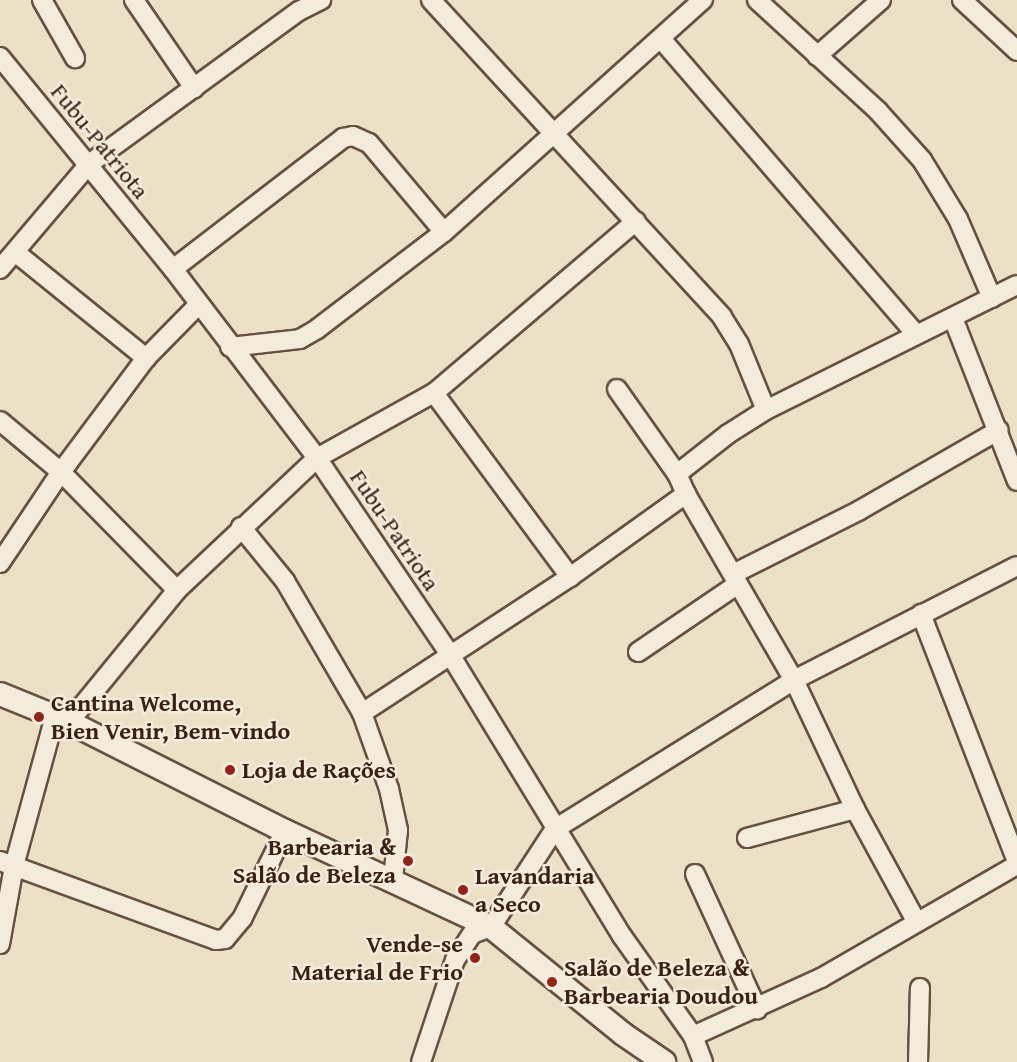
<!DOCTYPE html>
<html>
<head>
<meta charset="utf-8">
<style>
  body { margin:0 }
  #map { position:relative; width:1017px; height:1062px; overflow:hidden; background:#ece0c7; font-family:"Gentium Book Plus",serif }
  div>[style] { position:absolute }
  .roads { filter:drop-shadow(2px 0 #665141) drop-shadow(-2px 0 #665141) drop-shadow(0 2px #665141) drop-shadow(0 -2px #665141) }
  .minor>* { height:18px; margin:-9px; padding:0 9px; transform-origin:9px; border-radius:9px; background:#f3ebdb }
  .tertiary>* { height:22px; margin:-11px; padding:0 11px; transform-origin:11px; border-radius:11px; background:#f3ebdb }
  .dots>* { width:16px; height:16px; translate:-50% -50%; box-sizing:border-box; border:3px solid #f3ebdb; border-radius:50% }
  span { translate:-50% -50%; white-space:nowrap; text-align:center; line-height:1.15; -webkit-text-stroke:5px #f3ebdb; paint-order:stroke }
  .street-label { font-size:24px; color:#392114 }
  .poi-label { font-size:24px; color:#392114; font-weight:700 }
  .left { translate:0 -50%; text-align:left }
  .right { translate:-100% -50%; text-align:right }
</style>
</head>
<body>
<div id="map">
  <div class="roads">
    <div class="minor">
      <div style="left:42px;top:0;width:67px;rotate:60.4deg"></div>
      <div style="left:134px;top:0;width:107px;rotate:55.7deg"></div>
      <div style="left:431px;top:0;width:430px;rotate:47.4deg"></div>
      <div style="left:722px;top:317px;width:32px;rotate:58deg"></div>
      <div style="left:739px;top:344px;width:71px;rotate:67.8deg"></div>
      <div style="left:757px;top:0;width:164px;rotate:42.5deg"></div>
      <div style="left:878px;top:111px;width:66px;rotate:48.1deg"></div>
      <div style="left:922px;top:160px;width:69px;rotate:58.6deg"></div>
      <div style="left:958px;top:219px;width:86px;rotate:66.7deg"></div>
      <div style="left:962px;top:0;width:75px;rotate:42.8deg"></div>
      <div style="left:662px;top:40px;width:389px;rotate:49.2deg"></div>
      <div style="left:817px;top:56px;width:85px;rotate:-41.2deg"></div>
      <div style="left:0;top:57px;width:274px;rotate:50.8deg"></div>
      <div style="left:173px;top:269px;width:238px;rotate:52.7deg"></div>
      <div style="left:317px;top:458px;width:239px;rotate:55.9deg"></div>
      <div style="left:451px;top:656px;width:328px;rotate:58.6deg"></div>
      <div style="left:622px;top:936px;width:123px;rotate:54.6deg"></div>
      <div style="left:693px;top:1036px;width:28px;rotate:69deg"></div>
      <div style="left:15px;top:252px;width:169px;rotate:39deg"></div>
      <div style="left:0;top:269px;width:138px;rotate:-49.7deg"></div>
      <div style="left:89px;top:164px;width:260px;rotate:-36.1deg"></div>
      <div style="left:299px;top:11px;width:25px;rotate:-27deg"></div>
      <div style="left:173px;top:269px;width:215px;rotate:-37.6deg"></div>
      <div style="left:343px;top:138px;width:10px;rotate:-11deg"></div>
      <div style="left:353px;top:136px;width:17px;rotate:24deg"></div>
      <div style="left:369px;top:143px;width:116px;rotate:49.9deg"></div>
      <div style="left:953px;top:318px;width:175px;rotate:68.6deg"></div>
      <div style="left:230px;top:347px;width:70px;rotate:-6.5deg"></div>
      <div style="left:300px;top:339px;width:20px;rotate:-30deg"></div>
      <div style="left:317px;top:329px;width:160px;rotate:-37.4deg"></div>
      <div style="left:444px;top:232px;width:348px;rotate:-41.9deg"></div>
      <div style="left:617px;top:389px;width:104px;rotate:54.8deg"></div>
      <div style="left:434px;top:393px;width:229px;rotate:53.5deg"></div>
      <div style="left:0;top:421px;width:80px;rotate:39.9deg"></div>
      <div style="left:61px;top:472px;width:165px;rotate:45.5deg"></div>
      <div style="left:686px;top:494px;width:215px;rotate:59.9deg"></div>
      <div style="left:794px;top:680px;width:143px;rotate:64.7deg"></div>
      <div style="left:855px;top:809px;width:128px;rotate:61.4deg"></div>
      <div style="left:241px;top:527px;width:70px;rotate:50.8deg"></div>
      <div style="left:285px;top:581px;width:153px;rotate:59.7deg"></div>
      <div style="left:362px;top:713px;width:81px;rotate:70.4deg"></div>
      <div style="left:389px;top:789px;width:42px;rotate:77.6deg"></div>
      <div style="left:398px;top:830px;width:50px;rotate:95.7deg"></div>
      <div style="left:0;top:563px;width:110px;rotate:-56.2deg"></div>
      <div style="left:61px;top:472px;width:142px;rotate:-53.3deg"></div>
      <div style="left:146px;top:358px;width:74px;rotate:-45.5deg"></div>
      <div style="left:733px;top:574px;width:142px;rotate:-26.7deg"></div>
      <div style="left:860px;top:510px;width:160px;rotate:-29.9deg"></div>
      <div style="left:921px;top:614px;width:265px;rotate:68.8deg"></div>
      <div style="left:638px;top:652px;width:121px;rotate:-34.2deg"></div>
      <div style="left:362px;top:713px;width:249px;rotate:-33.2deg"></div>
      <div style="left:570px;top:577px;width:143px;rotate:-35.6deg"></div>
      <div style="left:686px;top:494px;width:22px;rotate:-114deg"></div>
      <div style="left:677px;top:474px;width:65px;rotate:-38.1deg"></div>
      <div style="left:728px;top:434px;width:45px;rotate:-32.3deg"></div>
      <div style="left:766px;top:410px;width:280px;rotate:-26.5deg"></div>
      <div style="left:69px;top:722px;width:171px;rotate:-50.7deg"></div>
      <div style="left:177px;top:590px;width:192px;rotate:-43.3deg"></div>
      <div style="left:317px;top:458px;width:134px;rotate:-29.1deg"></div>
      <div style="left:434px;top:393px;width:265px;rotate:-40.4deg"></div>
      <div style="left:747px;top:838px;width:112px;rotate:-15deg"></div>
      <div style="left:0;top:861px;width:230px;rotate:20.1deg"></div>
      <div style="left:216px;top:940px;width:9px;rotate:-6deg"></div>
      <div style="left:225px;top:939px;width:26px;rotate:-50deg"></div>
      <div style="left:242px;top:919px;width:98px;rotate:-64deg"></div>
      <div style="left:695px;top:874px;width:149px;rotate:65.3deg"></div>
      <div style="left:0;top:944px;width:79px;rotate:-79.8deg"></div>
      <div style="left:14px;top:866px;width:156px;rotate:-74.7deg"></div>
      <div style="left:693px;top:1036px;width:141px;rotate:-24.4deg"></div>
      <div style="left:821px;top:978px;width:226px;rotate:-30deg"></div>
      <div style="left:421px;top:1062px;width:108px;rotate:-71.6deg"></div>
      <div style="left:455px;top:960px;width:31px;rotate:-57deg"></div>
      <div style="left:472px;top:934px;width:20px;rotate:-20deg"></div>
      <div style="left:491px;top:927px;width:117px;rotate:-56.9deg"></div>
      <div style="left:555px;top:829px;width:282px;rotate:-31.9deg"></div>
      <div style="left:794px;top:680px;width:250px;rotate:-27.1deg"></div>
      <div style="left:918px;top:1062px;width:74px;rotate:-88.5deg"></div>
    </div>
    <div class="tertiary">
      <div style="left:0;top:694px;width:74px;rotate:22.1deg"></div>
      <div style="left:69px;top:722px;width:242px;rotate:26.8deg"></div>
      <div style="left:285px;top:831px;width:227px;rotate:25deg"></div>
      <div style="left:491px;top:927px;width:170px;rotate:39deg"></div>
      <div style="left:623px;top:1034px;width:50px;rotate:34.3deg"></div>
    </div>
  </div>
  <div class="dots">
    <div style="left:39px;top:717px;background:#8f2418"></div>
    <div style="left:230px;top:770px;background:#8f2418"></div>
    <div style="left:408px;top:861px;background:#8f2418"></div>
    <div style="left:463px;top:890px;background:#8f2418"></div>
    <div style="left:475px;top:958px;background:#8f2418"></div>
    <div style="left:552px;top:982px;background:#8f2418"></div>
  </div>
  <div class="street-label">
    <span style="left:100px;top:141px;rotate:51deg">Fubu-Patriota</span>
    <span style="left:395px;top:530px;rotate:56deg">Fubu-Patriota</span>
  </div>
  <div class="poi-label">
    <span class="left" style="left:51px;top:717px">Cantina Welcome,<br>Bien Venir, Bem-vindo</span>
    <span class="left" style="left:242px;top:770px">Loja de Rações</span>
    <span class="right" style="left:396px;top:861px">Barbearia &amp;<br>Salão de Beleza</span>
    <span class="left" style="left:475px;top:890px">Lavandaria<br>a Seco</span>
    <span class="right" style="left:463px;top:958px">Vende-se<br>Material de Frio</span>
    <span class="left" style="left:564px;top:982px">Salão de Beleza &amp;<br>Barbearia Doudou</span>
  </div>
</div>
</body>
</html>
